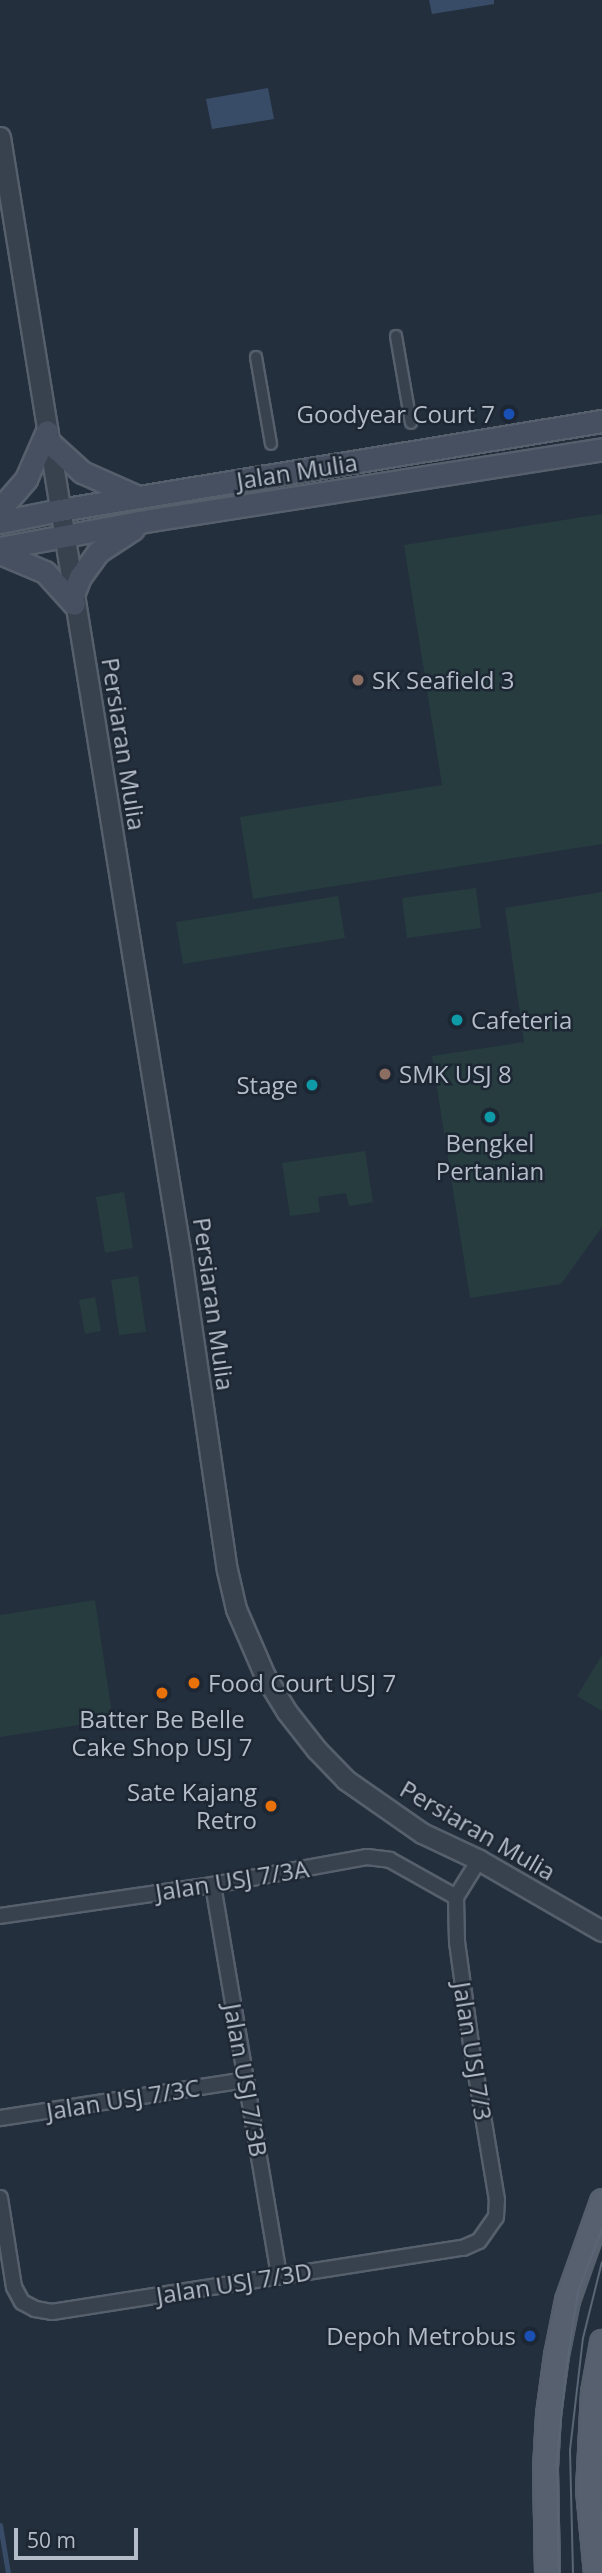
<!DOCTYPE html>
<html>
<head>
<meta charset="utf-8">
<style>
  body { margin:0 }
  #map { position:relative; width:602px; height:2573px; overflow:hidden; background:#242f3e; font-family:"Open Sans",sans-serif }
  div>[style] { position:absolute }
  .green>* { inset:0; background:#263c3f }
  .water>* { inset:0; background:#394c67 }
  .stream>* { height:5px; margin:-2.5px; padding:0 2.5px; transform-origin:2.5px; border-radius:2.5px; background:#394c67 }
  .roads { filter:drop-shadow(2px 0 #565f6c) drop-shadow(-2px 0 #565f6c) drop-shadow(0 2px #565f6c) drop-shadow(0 -2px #565f6c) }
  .pedestrian>* { height:10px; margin:-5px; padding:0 5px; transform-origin:5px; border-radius:5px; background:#38414e }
  .minor>* { height:14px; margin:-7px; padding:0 7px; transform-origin:7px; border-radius:7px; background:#38414e }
  .tertiary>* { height:19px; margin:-9.5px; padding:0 9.5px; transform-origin:9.5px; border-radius:9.5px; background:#38414e }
  .secondary>* { height:21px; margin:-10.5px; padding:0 10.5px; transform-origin:10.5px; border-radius:10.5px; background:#465061 }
  .primary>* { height:23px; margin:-11.5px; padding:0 11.5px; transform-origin:11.5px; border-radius:11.5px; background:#56606e }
  .tram>* { height:2px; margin:-1px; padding:0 1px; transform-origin:1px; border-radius:1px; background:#5a6575 }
  .dots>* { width:19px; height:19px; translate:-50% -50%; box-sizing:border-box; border:4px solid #1d2633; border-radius:50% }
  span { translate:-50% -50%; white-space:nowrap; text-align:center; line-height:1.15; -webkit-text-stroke:5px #1d2633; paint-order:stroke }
  .poi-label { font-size:24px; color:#b4bcc9 }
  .right { translate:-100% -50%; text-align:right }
  .left { translate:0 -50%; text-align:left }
  .street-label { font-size:24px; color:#b4bcc9 }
  .scale { position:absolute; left:14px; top:2528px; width:124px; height:32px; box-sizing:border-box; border:4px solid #b4bcc9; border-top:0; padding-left:9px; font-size:21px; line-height:24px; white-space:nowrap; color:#b4bcc9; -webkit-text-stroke:5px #1d2633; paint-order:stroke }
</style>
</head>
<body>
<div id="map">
  <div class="green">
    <div style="clip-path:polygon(602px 514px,602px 844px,253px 899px,240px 817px,442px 785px,404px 545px)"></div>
    <div style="clip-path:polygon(476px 888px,481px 928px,407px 938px,402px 898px)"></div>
    <div style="clip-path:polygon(602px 892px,602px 1227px,561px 1284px,470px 1298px,432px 1056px,524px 1042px,505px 908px)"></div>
    <div style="clip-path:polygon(338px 896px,345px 938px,183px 964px,176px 922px)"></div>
    <div style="clip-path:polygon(365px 1151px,373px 1202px,349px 1206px,346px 1193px,318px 1197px,320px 1212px,290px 1216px,282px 1163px)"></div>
    <div style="clip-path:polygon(124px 1192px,133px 1248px,105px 1253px,96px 1197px)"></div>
    <div style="clip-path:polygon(138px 1276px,146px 1332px,119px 1335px,111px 1280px)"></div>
    <div style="clip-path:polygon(95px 1297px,101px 1331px,85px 1334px,79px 1300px)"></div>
    <div style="clip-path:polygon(95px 1600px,113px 1720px,0 1737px,0 1615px)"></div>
    <div style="clip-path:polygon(602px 1655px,602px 1711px,577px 1696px)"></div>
  </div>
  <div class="water">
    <div style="clip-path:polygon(429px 0,494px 0,494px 4px,432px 14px)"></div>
    <div style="clip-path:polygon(268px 88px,274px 119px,212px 129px,206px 99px)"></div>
  </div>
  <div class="stream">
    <div style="left:0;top:2525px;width:49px;rotate:80.5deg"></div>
  </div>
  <div class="roads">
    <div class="pedestrian">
      <div style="left:396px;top:336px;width:88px;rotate:80.2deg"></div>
      <div style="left:256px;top:357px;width:88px;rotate:80.2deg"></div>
    </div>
    <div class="minor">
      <div style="left:213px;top:1885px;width:397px;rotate:80.4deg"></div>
      <div style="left:0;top:1916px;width:215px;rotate:-8.3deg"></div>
      <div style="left:213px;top:1885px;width:157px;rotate:-10.3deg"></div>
      <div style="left:367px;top:1857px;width:23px;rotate:7deg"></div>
      <div style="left:390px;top:1860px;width:76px;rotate:29.3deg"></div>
      <div style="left:0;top:2118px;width:249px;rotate:-8.8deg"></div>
      <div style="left:0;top:2198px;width:90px;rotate:81.1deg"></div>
      <div style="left:14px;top:2287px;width:17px;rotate:62deg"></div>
      <div style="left:22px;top:2302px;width:15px;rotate:28deg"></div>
      <div style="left:35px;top:2309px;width:17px;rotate:10deg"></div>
      <div style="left:52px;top:2312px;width:416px;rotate:-8.9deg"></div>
      <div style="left:463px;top:2248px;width:17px;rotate:-24deg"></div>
      <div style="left:479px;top:2241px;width:29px;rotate:-55deg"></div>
      <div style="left:496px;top:2217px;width:17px;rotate:-87deg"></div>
      <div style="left:497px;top:2200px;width:158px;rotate:-99.5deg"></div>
      <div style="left:471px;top:2044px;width:103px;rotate:-97.8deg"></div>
      <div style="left:457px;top:1942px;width:45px;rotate:-91.3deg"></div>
      <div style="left:456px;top:1897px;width:44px;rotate:-58.1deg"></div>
    </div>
    <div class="tertiary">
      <div style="left:0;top:137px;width:1126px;rotate:80.81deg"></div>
      <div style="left:180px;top:1249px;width:324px;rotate:81.7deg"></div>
      <div style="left:227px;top:1570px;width:40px;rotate:77deg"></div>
      <div style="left:236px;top:1609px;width:73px;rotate:66.6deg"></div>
      <div style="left:265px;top:1676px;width:42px;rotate:58.6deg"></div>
      <div style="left:287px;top:1712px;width:47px;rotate:51.9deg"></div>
      <div style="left:316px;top:1749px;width:43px;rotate:45.9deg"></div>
      <div style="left:346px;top:1780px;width:93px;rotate:34.9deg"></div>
      <div style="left:422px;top:1833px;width:63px;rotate:25.3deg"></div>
      <div style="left:479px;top:1860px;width:142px;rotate:30deg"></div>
    </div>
    <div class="secondary">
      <div style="left:49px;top:442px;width:45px;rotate:42.3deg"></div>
      <div style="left:82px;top:472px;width:61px;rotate:24.1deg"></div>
      <div style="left:0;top:509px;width:40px;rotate:-49deg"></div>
      <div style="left:26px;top:479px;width:52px;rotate:-66.4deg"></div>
      <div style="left:0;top:522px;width:61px;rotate:-11.3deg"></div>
      <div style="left:60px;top:510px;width:549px;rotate:-9.33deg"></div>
      <div style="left:0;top:548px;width:154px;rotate:-10.5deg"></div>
      <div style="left:151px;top:520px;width:457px;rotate:-8.9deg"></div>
      <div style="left:0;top:553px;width:49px;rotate:22.9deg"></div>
      <div style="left:45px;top:572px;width:43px;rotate:47.8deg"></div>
      <div style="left:73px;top:595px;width:19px;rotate:-69deg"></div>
      <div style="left:80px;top:577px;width:31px;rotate:-54deg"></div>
      <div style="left:98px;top:552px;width:42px;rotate:-33.3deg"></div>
    </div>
    <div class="primary">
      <div style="left:547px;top:2573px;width:105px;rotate:-91.1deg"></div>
      <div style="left:545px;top:2468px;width:54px;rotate:-86.8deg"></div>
      <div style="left:548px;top:2414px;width:60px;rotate:-82.3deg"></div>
      <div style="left:556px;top:2355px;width:56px;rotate:-78.7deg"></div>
      <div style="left:567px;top:2300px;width:105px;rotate:-70.5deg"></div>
      <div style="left:596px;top:2573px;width:83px;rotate:-95.5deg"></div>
      <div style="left:588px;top:2490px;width:98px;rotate:-87.1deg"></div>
      <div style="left:593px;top:2392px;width:51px;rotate:-79.8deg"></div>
    </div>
  </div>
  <div class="tram">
    <div style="left:559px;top:2573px;width:114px;rotate:-91deg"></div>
    <div style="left:557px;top:2459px;width:88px;rotate:-84.2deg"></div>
    <div style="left:566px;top:2371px;width:81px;rotate:-81.5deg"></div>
    <div style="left:578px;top:2291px;width:66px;rotate:-68.8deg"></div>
    <div style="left:573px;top:2573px;width:123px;rotate:-91.4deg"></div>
    <div style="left:570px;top:2450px;width:113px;rotate:-83.4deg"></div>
    <div style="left:583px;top:2338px;width:78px;rotate:-76deg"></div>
  </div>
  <div class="dots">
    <div style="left:509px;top:414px;background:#1a4fb4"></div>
    <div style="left:358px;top:680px;background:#8d6e63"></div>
    <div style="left:457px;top:1020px;background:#0f9aa8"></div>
    <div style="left:385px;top:1074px;background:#8d6e63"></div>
    <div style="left:312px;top:1085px;background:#0f9aa8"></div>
    <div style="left:490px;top:1117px;background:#0f9aa8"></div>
    <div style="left:194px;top:1683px;background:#e8710a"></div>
    <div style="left:162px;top:1693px;background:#e8710a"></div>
    <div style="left:271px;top:1806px;background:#e8710a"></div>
    <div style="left:530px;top:2336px;background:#1a4fb4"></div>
  </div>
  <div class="poi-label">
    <span class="right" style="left:495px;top:414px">Goodyear Court 7</span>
    <span class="left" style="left:372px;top:680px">SK Seafield 3</span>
    <span class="left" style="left:471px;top:1020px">Cafeteria</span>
    <span class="left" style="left:399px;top:1074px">SMK USJ 8</span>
    <span class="right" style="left:298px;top:1085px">Stage</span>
    <span style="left:490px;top:1157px">Bengkel<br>Pertanian</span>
    <span class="left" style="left:208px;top:1683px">Food Court USJ 7</span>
    <span style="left:162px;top:1733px">Batter Be Belle<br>Cake Shop USJ 7</span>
    <span class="right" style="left:257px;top:1806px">Sate Kajang<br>Retro</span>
    <span class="right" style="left:516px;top:2336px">Depoh Metrobus</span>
  </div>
  <div class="street-label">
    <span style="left:297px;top:471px;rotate:-9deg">Jalan Mulia</span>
    <span style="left:124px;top:744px;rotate:81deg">Persiaran Mulia</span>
    <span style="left:214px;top:1304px;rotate:82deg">Persiaran Mulia</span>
    <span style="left:478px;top:1830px;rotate:30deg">Persiaran Mulia</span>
    <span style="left:232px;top:1880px;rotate:-9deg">Jalan USJ 7/3A</span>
    <span style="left:473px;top:2051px;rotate:81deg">Jalan USJ 7/3</span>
    <span style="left:246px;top:2080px;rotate:80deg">Jalan USJ 7/3B</span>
    <span style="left:123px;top:2099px;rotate:-9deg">Jalan USJ 7/3C</span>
    <span style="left:234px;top:2283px;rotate:-9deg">Jalan USJ 7/3D</span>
  </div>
  <div class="scale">50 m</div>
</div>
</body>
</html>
